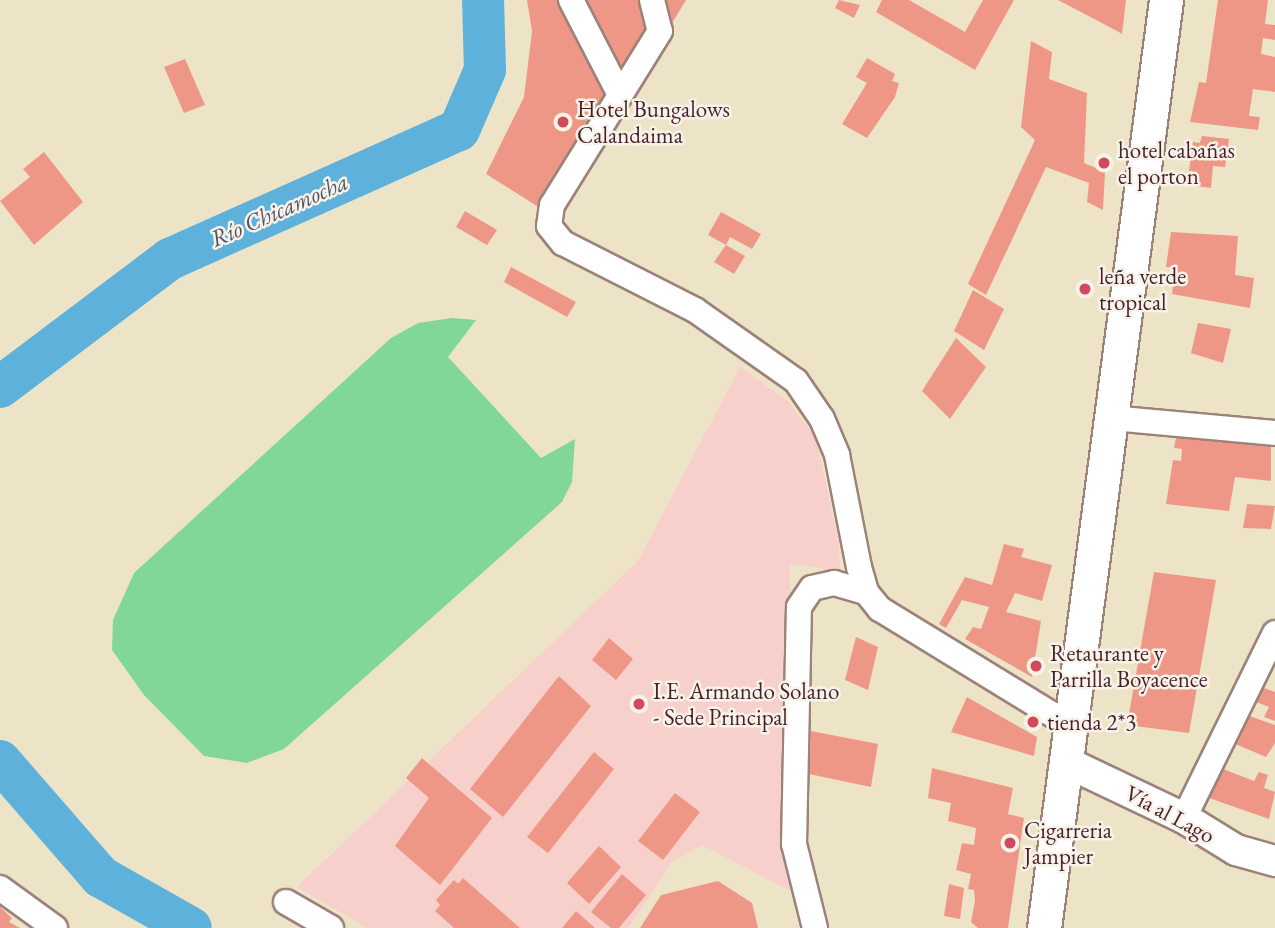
<!DOCTYPE html>
<html>
<head>
<meta charset="utf-8">
<style>
  body { margin:0 }
  #map { position:relative; width:1275px; height:928px; overflow:hidden; background:#ede4c7; font-family:"EB Garamond",serif }
  div>[style] { position:absolute }
  .built>* { inset:0; background:#f7d0cb }
  .green>* { inset:0; background:#81d699 }
  .river>* { height:42px; margin:-21px; padding:0 21px; transform-origin:21px; border-radius:21px; background:#5eb1da }
  .building>* { inset:0; background:#ef9787 }
  .roads { filter:drop-shadow(2px 0 #9c8279) drop-shadow(-2px 0 #9c8279) drop-shadow(0 2px #9c8279) drop-shadow(0 -2px #9c8279) }
  .minor>* { height:24px; margin:-12px; padding:0 12px; transform-origin:12px; border-radius:12px; background:#fff }
  .tertiary>* { height:30px; margin:-15px; padding:0 15px; transform-origin:15px; border-radius:15px; background:#fff }
  .secondary>* { height:33px; margin:-16.5px; padding:0 16.5px; transform-origin:16.5px; border-radius:16.5px; background:#fff }
  .dots>* { width:19px; height:19px; translate:-50% -50%; box-sizing:border-box; border:4px solid #f7f3e8; border-radius:50% }
  span { translate:-50% -50%; white-space:nowrap; text-align:center; line-height:1.15; -webkit-text-stroke:5px #f7f3e8; paint-order:stroke }
  .poi-label { font-size:23px; color:#4a1f2b }
  .left { translate:0 -50%; text-align:left }
  .street-label { font-size:23px; color:#4a1f2b }
  .water-label { font-size:24px; color:#515268; font-style:italic }
</style>
</head>
<body>
<div id="map">
  <div class="built">
    <div style="clip-path:polygon(740px 367px,787px 400px,816px 438px,839px 543px,840px 571px,790px 564px,787px 836px,796px 894px,702px 845px,672px 862px,629px 928px,367px 928px,297px 887px,638px 561px)"></div>
  </div>
  <div class="green">
    <div style="clip-path:polygon(452px 318px,476px 320px,448px 357px,541px 458px,575px 439px,572px 482px,562px 502px,284px 749px,247px 763px,204px 756px,144px 695px,112px 650px,113px 620px,134px 573px,391px 338px,418px 323px)"></div>
  </div>
  <div class="river">
    <div style="left:0;top:387px;width:213px;rotate:-37deg"></div>
    <div style="left:170px;top:259px;width:316px;rotate:-24.1deg"></div>
    <div style="left:459px;top:130px;width:65px;rotate:-66.6deg"></div>
    <div style="left:485px;top:70px;width:70px;rotate:-91.6deg"></div>
    <div style="left:0;top:761px;width:154px;rotate:49deg"></div>
    <div style="left:101px;top:877px;width:103px;rotate:29.5deg"></div>
  </div>
  <div class="building">
    <div style="clip-path:polygon(527px 0,686px 0,562px 205px,559px 220px,486px 174px,524px 97px,532px 31px)"></div>
    <div style="clip-path:polygon(839px 0,860px 5px,854px 18px,835px 8px)"></div>
    <div style="clip-path:polygon(882px 0,909px 0,965px 32px,983px 0,1014px 0,975px 70px,876px 12px)"></div>
    <div style="clip-path:polygon(1058px 0,1126px 0,1122px 34px,1117px 31px)"></div>
    <div style="clip-path:polygon(1218px 0,1268px 0,1265px 24px,1275px 25px,1275px 40px,1263px 38px,1261px 54px,1275px 57px,1275px 92px,1253px 89px,1249px 116px,1260px 117px,1258px 130px,1190px 122px,1199px 82px,1206px 83px)"></div>
    <div style="clip-path:polygon(1031px 41px,1052px 52px,1049px 79px,1087px 93px,1084px 163px,1105px 172px,1103px 210px,1087px 202px,1089px 183px,1046px 167px,986px 295px,968px 284px,1035px 140px,1021px 127px)"></div>
    <div style="clip-path:polygon(867px 58px,895px 74px,892px 81px,899px 83px,895px 97px,867px 138px,842px 124px,867px 83px,856px 77px)"></div>
    <div style="clip-path:polygon(185px 59px,205px 105px,184px 113px,164px 67px)"></div>
    <div style="clip-path:polygon(1202px 136px,1229px 139px,1225px 167px,1213px 166px,1211px 188px,1187px 185px,1193px 142px,1200px 143px)"></div>
    <div style="clip-path:polygon(44px 152px,83px 202px,34px 245px,0 201px,30px 177px,23px 169px)"></div>
    <div style="clip-path:polygon(465px 211px,497px 230px,487px 245px,456px 227px)"></div>
    <div style="clip-path:polygon(721px 212px,761px 234px,752px 249px,730px 237px,726px 245px,745px 256px,734px 274px,714px 262px,726px 245px,708px 235px)"></div>
    <div style="clip-path:polygon(1171px 232px,1238px 236px,1235px 275px,1254px 278px,1250px 308px,1172px 294px,1175px 268px,1166px 267px)"></div>
    <div style="clip-path:polygon(511px 267px,576px 302px,567px 317px,504px 282px)"></div>
    <div style="clip-path:polygon(973px 290px,1004px 309px,984px 350px,954px 331px)"></div>
    <div style="clip-path:polygon(1198px 323px,1231px 329px,1223px 363px,1191px 353px)"></div>
    <div style="clip-path:polygon(956px 338px,986px 367px,950px 419px,922px 391px)"></div>
    <div style="clip-path:polygon(1176px 438px,1271px 444px,1271px 481px,1235px 477px,1229px 511px,1166px 504px,1173px 460px,1181px 461px,1182px 449px,1174px 448px)"></div>
    <div style="clip-path:polygon(1247px 504px,1275px 506px,1271px 529px,1243px 528px)"></div>
    <div style="clip-path:polygon(1004px 544px,1024px 549px,1021px 557px,1052px 565px,1042px 601px,1015px 593px,1006px 612px,1041px 621px,1032px 677px,965px 639px,973px 627px,981px 629px,989px 607px,962px 600px,946px 628px,939px 624px,965px 577px,992px 585px)"></div>
    <div style="clip-path:polygon(1154px 572px,1216px 580px,1189px 733px,1127px 725px)"></div>
    <div style="clip-path:polygon(856px 637px,878px 647px,868px 690px,845px 680px)"></div>
    <div style="clip-path:polygon(609px 638px,633px 659px,616px 680px,592px 660px)"></div>
    <div style="clip-path:polygon(559px 676px,591px 706px,503px 817px,470px 789px)"></div>
    <div style="clip-path:polygon(1261px 687px,1275px 692px,1275px 721px,1264px 717px,1269px 707px,1254px 701px)"></div>
    <div style="clip-path:polygon(967px 697px,1037px 737px,1034px 756px,951px 732px)"></div>
    <div style="clip-path:polygon(1247px 715px,1275px 725px,1275px 743px,1266px 757px,1233px 743px)"></div>
    <div style="clip-path:polygon(811px 731px,878px 744px,871px 787px,809px 774px)"></div>
    <div style="clip-path:polygon(594px 752px,614px 769px,548px 853px,527px 837px)"></div>
    <div style="clip-path:polygon(422px 758px,492px 818px,440px 885px,395px 846px,429px 798px,406px 778px)"></div>
    <div style="clip-path:polygon(932px 768px,1013px 788px,1008px 814px,1024px 818px,1008px 928px,978px 928px,971px 922px,975px 901px,974px 890px,968px 889px,971px 874px,956px 870px,962px 843px,974px 845px,976px 828px,948px 821px,951px 803px,928px 798px)"></div>
    <div style="clip-path:polygon(1223px 769px,1254px 781px,1259px 772px,1268px 775px,1264px 788px,1275px 792px,1269px 819px,1209px 798px)"></div>
    <div style="clip-path:polygon(675px 793px,700px 812px,663px 860px,638px 841px)"></div>
    <div style="clip-path:polygon(599px 846px,621px 867px,589px 904px,567px 883px)"></div>
    <div style="clip-path:polygon(622px 874px,646px 895px,619px 928px,611px 928px,591px 912px)"></div>
    <div style="clip-path:polygon(463px 878px,520px 928px,454px 928px,435px 911px,440px 905px,436px 900px,454px 880px,458px 884px)"></div>
    <div style="clip-path:polygon(718px 881px,752px 903px,758px 928px,640px 928px,661px 895px)"></div>
    <div style="clip-path:polygon(949px 884px,964px 888px,960px 919px,944px 916px)"></div>
    <div style="clip-path:polygon(0 907px,12px 918px,9px 922px,20px 928px,0 928px)"></div>
    <div style="clip-path:polygon(576px 911px,595px 928px,562px 928px)"></div>
  </div>
  <div class="roads">
    <div class="minor">
      <div style="left:571px;top:0;width:105px;rotate:62.7deg"></div>
      <div style="left:652px;top:0;width:32px;rotate:76deg"></div>
      <div style="left:660px;top:31px;width:205px;rotate:121.8deg"></div>
      <div style="left:552px;top:205px;width:21px;rotate:98deg"></div>
      <div style="left:549px;top:226px;width:22px;rotate:51deg"></div>
      <div style="left:563px;top:243px;width:148px;rotate:26.9deg"></div>
      <div style="left:695px;top:310px;width:123px;rotate:35.1deg"></div>
      <div style="left:796px;top:381px;width:46px;rotate:55.6deg"></div>
      <div style="left:822px;top:419px;width:39px;rotate:67deg"></div>
      <div style="left:837px;top:455px;width:114px;rotate:78.9deg"></div>
      <div style="left:859px;top:567px;width:26px;rotate:74deg"></div>
      <div style="left:866px;top:592px;width:22px;rotate:51deg"></div>
      <div style="left:880px;top:609px;width:224px;rotate:31.5deg"></div>
      <div style="left:1111px;top:418px;width:165px;rotate:5.2deg"></div>
      <div style="left:1184px;top:818px;width:206px;rotate:-63.8deg"></div>
      <div style="left:0;top:888px;width:68px;rotate:36deg"></div>
      <div style="left:286px;top:902px;width:52px;rotate:30deg"></div>
      <div style="left:815px;top:928px;width:87px;rotate:-104deg"></div>
      <div style="left:794px;top:844px;width:237px;rotate:-88.8deg"></div>
      <div style="left:799px;top:607px;width:23px;rotate:-56deg"></div>
      <div style="left:812px;top:588px;width:23px;rotate:-13deg"></div>
      <div style="left:834px;top:583px;width:33px;rotate:16deg"></div>
    </div>
    <div class="tertiary">
      <div style="left:1066px;top:762px;width:131px;rotate:25.4deg"></div>
      <div style="left:1184px;top:818px;width:61px;rotate:31.6deg"></div>
      <div style="left:1236px;top:850px;width:41px;rotate:15.8deg"></div>
    </div>
    <div class="secondary">
      <div style="left:1044px;top:928px;width:936px;rotate:-82.51deg"></div>
    </div>
  </div>
  <div class="dots">
    <div style="left:563px;top:122px;background:#d1495b"></div>
    <div style="left:1104px;top:163px;background:#d1495b"></div>
    <div style="left:1085px;top:289px;background:#d1495b"></div>
    <div style="left:1036px;top:666px;background:#d1495b"></div>
    <div style="left:639px;top:704px;background:#d1495b"></div>
    <div style="left:1033px;top:722px;background:#d1495b"></div>
    <div style="left:1010px;top:843px;background:#d1495b"></div>
  </div>
  <div class="poi-label">
    <span class="left" style="left:577px;top:122px">Hotel Bungalows<br>Calandaima</span>
    <span class="left" style="left:1118px;top:163px">hotel cabañas<br>el porton</span>
    <span class="left" style="left:1099px;top:289px">leña verde<br>tropical</span>
    <span class="left" style="left:1050px;top:666px">Retaurante y<br>Parrilla Boyacence</span>
    <span class="left" style="left:653px;top:704px">I.E. Armando Solano<br>- Sede Principal</span>
    <span class="left" style="left:1047px;top:722px">tienda 2*3</span>
    <span class="left" style="left:1024px;top:843px">Cigarreria<br>Jampier</span>
  </div>
  <div class="street-label">
    <span style="left:1170px;top:814px;rotate:28deg">Vía al Lago</span>
  </div>
  <div class="water-label">
    <span style="left:279px;top:210px;rotate:-24deg">Río Chicamocha</span>
  </div>
</div>
</body>
</html>
